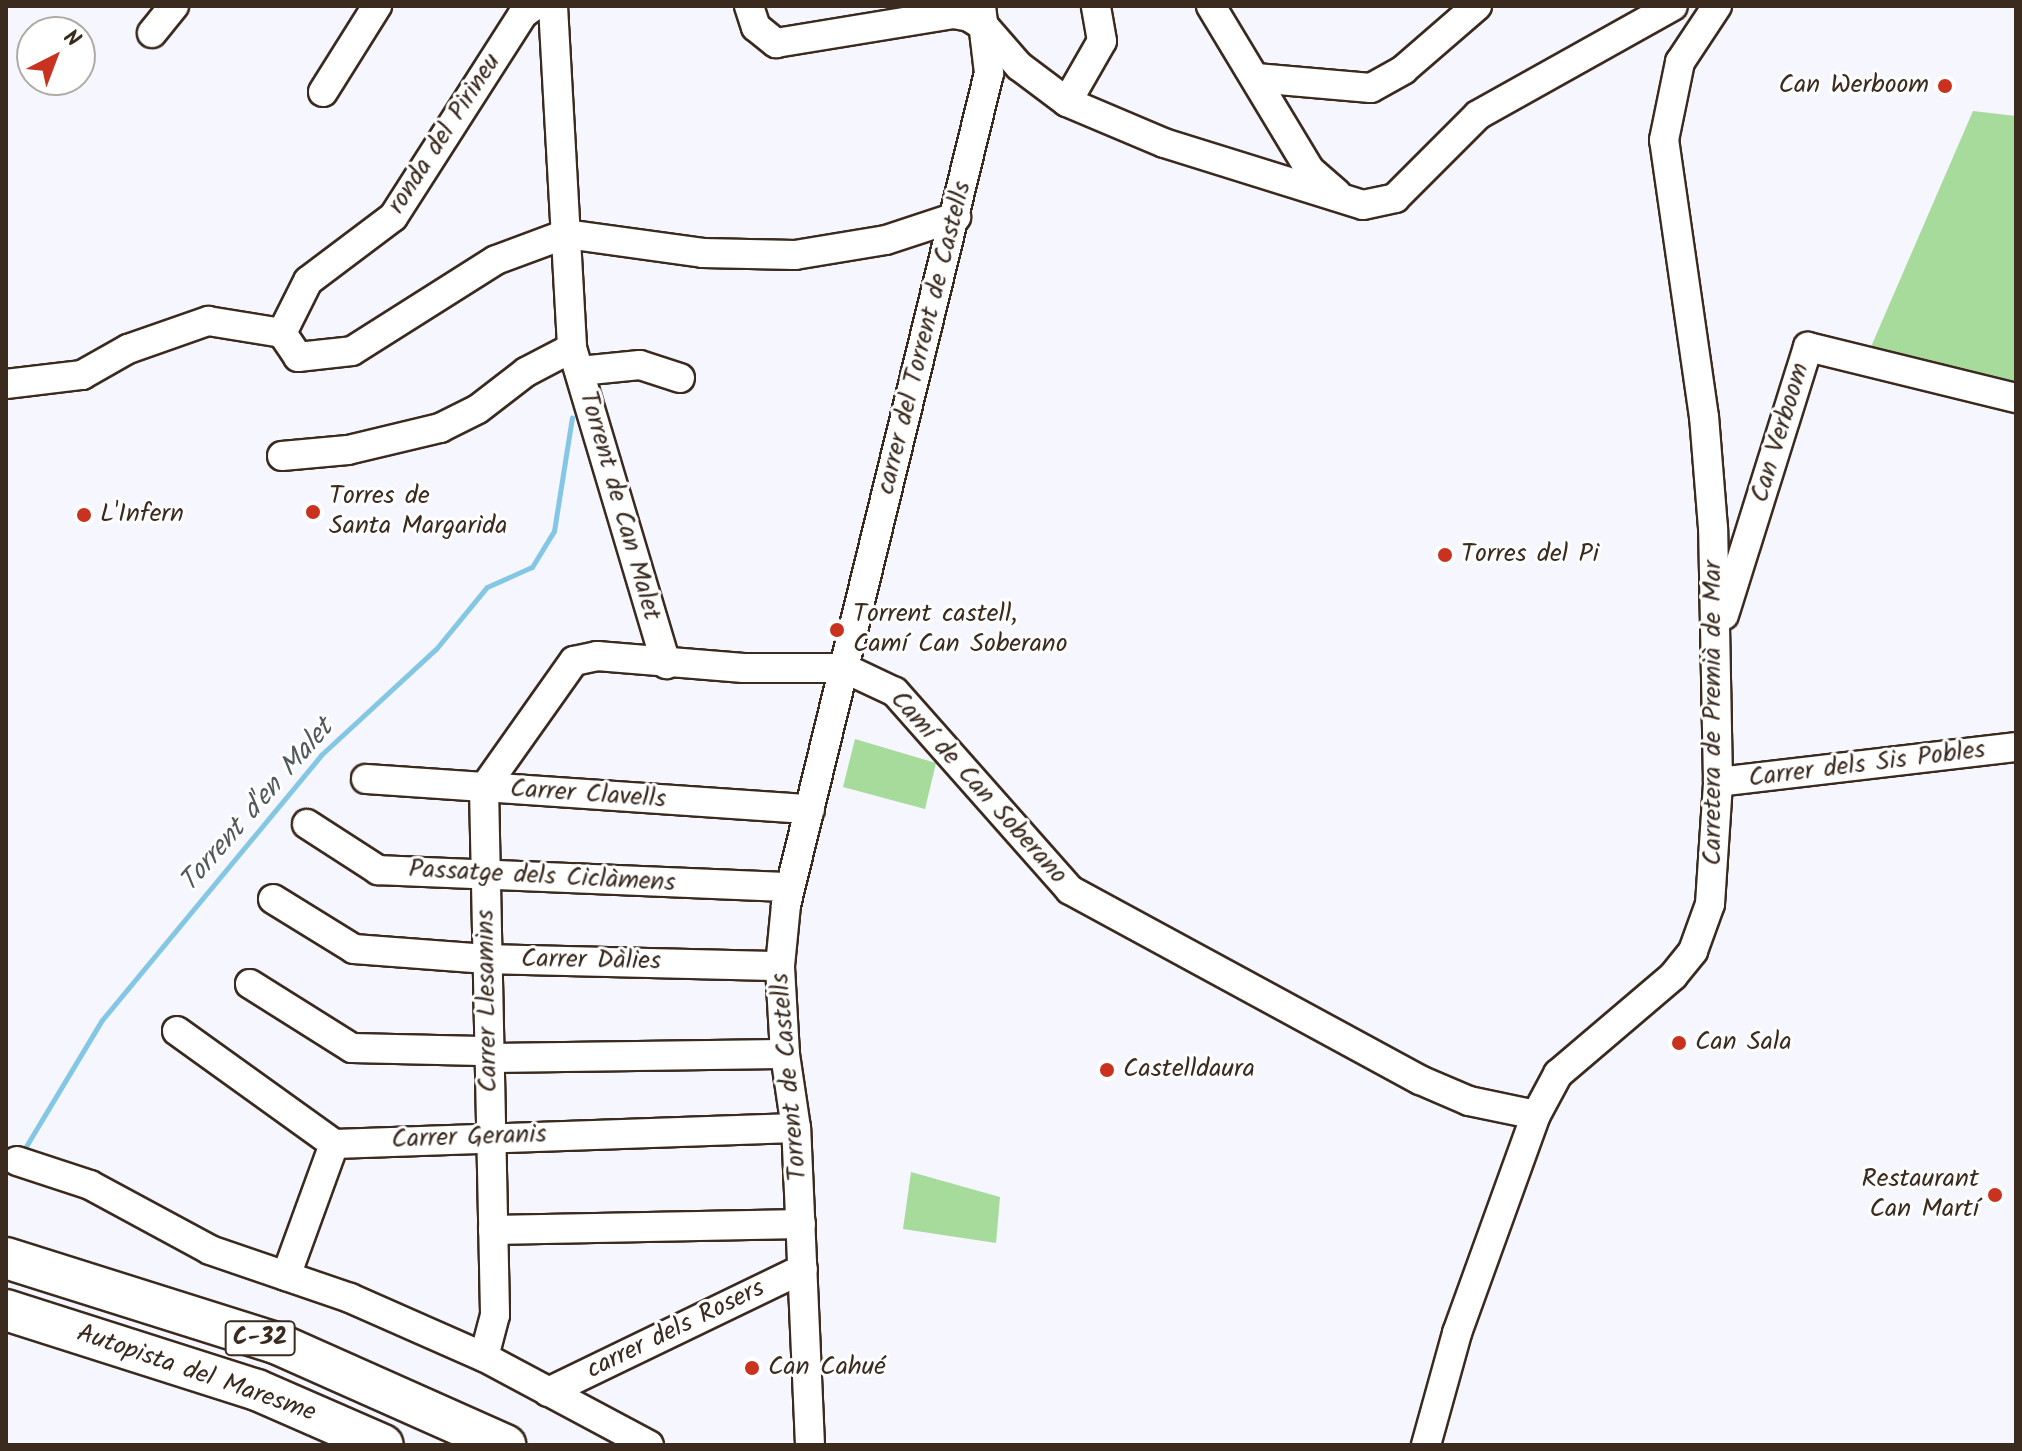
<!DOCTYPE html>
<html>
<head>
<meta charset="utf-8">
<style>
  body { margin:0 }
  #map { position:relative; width:2022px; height:1451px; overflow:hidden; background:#f5f6fe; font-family:Kalam,sans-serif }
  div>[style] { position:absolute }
  .green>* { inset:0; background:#a7db9c }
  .stream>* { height:5px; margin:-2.5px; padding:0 2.5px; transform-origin:2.5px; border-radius:2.5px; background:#84c7e5 }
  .roads { filter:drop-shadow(2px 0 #3b2a1e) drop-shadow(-2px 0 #3b2a1e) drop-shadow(0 2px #3b2a1e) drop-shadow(0 -2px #3b2a1e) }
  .minor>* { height:28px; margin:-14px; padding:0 14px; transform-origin:14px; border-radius:14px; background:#fff }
  .highway>* { height:40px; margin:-20px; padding:0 20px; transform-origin:20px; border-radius:20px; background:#fff }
  .dots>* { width:22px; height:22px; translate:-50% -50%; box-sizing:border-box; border:4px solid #fff; border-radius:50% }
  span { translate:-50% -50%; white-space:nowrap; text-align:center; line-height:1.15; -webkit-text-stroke:6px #fff; paint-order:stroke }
  .shield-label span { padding:2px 6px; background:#fff; border:2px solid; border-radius:6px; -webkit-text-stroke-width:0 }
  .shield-label { font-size:24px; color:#3b2a1e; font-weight:700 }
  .poi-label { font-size:26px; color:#3b2a1e }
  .right { translate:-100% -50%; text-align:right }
  .left { translate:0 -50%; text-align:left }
  .street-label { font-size:26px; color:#3b2a1e }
  .water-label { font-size:28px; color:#51595a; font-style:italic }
  .frame { position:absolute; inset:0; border:8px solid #3b2a1e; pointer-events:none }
  .north { position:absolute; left:16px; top:16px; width:80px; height:80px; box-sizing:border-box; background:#fff; border:2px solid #b1aaa5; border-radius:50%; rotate:42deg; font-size:22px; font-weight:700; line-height:32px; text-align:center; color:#3b2a1e }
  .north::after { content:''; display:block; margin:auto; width:28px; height:36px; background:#c8321e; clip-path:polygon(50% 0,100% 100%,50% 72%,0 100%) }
</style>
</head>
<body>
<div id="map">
  <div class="green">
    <div style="clip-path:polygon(1973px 111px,2016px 116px,2016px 393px,1867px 356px)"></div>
    <div style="clip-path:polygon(855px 739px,936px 763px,925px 809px,843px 787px)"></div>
    <div style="clip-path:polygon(911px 1172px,1000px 1197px,996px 1243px,903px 1229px)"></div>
  </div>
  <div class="stream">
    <div style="left:22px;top:1153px;width:155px;rotate:-59deg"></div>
    <div style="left:102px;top:1020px;width:344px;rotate:-50.4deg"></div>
    <div style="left:321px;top:755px;width:156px;rotate:-42.7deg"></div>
    <div style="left:436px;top:649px;width:80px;rotate:-50.6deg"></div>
    <div style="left:487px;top:587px;width:49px;rotate:-24deg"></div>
    <div style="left:532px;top:567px;width:42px;rotate:-58.6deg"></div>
    <div style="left:554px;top:531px;width:115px;rotate:-81deg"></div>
  </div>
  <div class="roads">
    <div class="minor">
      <div style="left:534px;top:6px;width:14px;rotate:144deg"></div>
      <div style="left:523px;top:14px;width:241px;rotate:122.6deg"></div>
      <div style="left:393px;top:217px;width:106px;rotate:143deg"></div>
      <div style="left:308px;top:281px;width:58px;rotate:116.6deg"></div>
      <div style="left:282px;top:333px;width:29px;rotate:56deg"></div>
      <div style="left:298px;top:357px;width:54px;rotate:-6.3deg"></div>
      <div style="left:352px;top:351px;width:170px;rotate:-32.3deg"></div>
      <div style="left:496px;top:260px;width:75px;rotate:-20.4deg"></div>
      <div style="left:566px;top:234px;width:138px;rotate:7.9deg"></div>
      <div style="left:703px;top:253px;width:92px;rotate:1.2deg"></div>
      <div style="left:795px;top:255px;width:92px;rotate:-9.4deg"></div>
      <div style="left:886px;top:240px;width:74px;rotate:-18.2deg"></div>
      <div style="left:553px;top:6px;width:343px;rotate:86.8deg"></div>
      <div style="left:572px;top:348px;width:330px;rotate:73.4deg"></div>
      <div style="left:749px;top:6px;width:22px;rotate:72deg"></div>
      <div style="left:756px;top:27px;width:26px;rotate:39deg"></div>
      <div style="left:776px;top:43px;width:180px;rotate:-9.3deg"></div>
      <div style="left:954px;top:14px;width:15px;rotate:11deg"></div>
      <div style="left:969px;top:17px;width:19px;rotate:32deg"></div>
      <div style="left:985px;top:27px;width:52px;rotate:48.9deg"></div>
      <div style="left:1019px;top:66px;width:60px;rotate:36.9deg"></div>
      <div style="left:1067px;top:102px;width:105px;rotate:22.9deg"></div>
      <div style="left:1164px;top:143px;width:208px;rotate:17.3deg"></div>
      <div style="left:1363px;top:205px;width:33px;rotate:-12deg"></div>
      <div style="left:1395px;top:198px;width:117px;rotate:-45deg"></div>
      <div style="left:1478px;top:115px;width:223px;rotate:-29.2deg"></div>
      <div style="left:1211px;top:6px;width:192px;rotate:58.9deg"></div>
      <div style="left:1310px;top:170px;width:35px;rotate:41deg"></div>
      <div style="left:152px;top:33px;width:35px;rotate:-51deg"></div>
      <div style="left:1256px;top:78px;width:115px;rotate:5deg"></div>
      <div style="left:1371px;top:88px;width:37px;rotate:-29deg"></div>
      <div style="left:1403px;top:70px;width:98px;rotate:-40.9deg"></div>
      <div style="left:323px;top:92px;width:102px;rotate:-57.9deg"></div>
      <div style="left:1067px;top:102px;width:70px;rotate:-60.2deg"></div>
      <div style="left:1102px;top:41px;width:36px;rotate:-100deg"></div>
      <div style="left:580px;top:371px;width:60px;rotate:-5.7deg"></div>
      <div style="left:640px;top:365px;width:42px;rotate:18deg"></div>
      <div style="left:6px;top:384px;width:77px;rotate:-6.8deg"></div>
      <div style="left:82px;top:375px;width:53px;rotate:-29.5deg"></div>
      <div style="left:128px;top:349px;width:85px;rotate:-19.3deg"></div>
      <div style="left:208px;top:321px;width:75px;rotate:9.2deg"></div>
      <div style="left:282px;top:456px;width:66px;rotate:-5.2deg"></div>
      <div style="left:348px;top:450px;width:95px;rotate:-13.4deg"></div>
      <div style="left:440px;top:428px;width:42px;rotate:-26.6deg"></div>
      <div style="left:478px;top:409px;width:61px;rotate:-37.6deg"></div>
      <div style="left:526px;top:372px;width:52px;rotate:-27.6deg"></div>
      <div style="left:1724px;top:615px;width:281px;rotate:-72.6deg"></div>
      <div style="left:1808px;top:347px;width:214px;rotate:13.8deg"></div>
      <div style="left:366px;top:779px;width:445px;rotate:3.9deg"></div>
      <div style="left:1718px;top:782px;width:300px;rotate:-6.7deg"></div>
      <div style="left:484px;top:788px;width:156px;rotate:-54.7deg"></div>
      <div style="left:574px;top:661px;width:24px;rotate:-12deg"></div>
      <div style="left:597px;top:656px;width:147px;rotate:4.7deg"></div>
      <div style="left:744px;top:668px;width:100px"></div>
      <div style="left:844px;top:668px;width:56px;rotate:25.2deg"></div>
      <div style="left:895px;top:692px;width:264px;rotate:48.5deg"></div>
      <div style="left:1070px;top:890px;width:398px;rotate:28.5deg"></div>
      <div style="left:1420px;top:1080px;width:53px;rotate:23.2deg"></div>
      <div style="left:1469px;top:1101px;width:68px;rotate:11.8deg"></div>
      <div style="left:484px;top:788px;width:527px;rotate:88.8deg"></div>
      <div style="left:495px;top:1315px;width:43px;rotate:104.7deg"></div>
      <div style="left:307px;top:824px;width:85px;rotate:32.9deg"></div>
      <div style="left:378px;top:870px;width:412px;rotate:2.4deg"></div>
      <div style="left:273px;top:899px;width:95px;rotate:31.7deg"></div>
      <div style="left:354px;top:949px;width:133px;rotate:4.3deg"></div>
      <div style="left:487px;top:959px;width:293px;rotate:1.4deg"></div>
      <div style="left:250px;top:984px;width:120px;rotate:32.1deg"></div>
      <div style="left:352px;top:1048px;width:129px;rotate:1.3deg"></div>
      <div style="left:481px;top:1051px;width:11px;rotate:41deg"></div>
      <div style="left:489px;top:1058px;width:296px;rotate:-0.8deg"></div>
      <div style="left:177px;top:1031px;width:193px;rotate:35.7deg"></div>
      <div style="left:334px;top:1144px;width:462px;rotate:-2deg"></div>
      <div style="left:17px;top:1161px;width:77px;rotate:18.2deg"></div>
      <div style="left:90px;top:1185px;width:136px;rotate:28.4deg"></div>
      <div style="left:210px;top:1250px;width:148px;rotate:18.9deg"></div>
      <div style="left:350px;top:1298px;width:146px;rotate:23.8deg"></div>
      <div style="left:484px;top:1357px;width:187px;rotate:28.1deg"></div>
      <div style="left:493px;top:1230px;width:308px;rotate:-1.1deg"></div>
      <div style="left:286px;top:1276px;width:140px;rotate:-70deg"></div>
      <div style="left:548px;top:1392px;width:283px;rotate:-25.8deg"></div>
      <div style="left:810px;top:1445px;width:317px;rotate:-92.5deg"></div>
      <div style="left:796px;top:1128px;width:75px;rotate:-98.5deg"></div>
      <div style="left:785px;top:1054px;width:88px;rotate:-93.3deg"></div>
      <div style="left:780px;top:966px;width:61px;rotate:-84.4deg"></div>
      <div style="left:786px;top:905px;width:856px;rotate:-76.29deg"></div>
      <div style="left:989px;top:73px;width:67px;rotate:-96.8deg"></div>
      <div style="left:1426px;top:1445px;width:116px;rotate:-74.5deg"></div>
      <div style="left:1457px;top:1333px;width:232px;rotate:-70.1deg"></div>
      <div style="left:1536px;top:1115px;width:47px;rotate:-61.8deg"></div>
      <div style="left:1558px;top:1074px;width:151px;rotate:-40.4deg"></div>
      <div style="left:1673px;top:976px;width:32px;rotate:-51deg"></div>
      <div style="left:1693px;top:951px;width:50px;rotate:-70.1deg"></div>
      <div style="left:1710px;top:904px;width:122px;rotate:-86.2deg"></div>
      <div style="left:1718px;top:782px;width:254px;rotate:-91.1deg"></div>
      <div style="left:1713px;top:528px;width:111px;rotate:-94.6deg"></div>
      <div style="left:1704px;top:417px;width:280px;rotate:-98.2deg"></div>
      <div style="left:1664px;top:140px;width:80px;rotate:-78.4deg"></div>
      <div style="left:1680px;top:62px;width:67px;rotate:-56.5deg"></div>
    </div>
    <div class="highway">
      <div style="left:6px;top:1258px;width:283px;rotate:17.5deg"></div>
      <div style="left:276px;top:1343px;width:251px;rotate:24deg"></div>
      <div style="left:6px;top:1310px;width:263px;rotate:17.7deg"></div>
      <div style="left:257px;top:1390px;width:137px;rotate:23.6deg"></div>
    </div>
  </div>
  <div class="dots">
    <div style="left:1945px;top:86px;background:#c8321e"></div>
    <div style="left:313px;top:512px;background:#c8321e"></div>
    <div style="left:84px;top:515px;background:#c8321e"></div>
    <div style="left:1445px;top:555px;background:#c8321e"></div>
    <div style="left:837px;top:630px;background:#c8321e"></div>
    <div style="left:1679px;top:1043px;background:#c8321e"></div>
    <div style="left:1107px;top:1070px;background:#c8321e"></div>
    <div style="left:1995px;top:1195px;background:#c8321e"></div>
    <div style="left:752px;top:1368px;background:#c8321e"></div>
  </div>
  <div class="shield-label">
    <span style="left:260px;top:1338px">C-32</span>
  </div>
  <div class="poi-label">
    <span class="right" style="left:1929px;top:86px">Can Werboom</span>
    <span class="left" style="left:329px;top:512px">Torres de<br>Santa Margarida</span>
    <span class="left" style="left:100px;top:515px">L'Infern</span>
    <span class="left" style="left:1461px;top:555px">Torres del Pi</span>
    <span class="left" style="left:853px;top:630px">Torrent castell,<br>Camí Can Soberano</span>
    <span class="left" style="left:1695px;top:1043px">Can Sala</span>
    <span class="left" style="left:1123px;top:1070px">Castelldaura</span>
    <span class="right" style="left:1979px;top:1195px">Restaurant<br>Can Martí</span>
    <span class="left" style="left:768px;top:1368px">Can Cahué</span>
  </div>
  <div class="street-label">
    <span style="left:445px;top:134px;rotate:-57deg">ronda del Pirineu</span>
    <span style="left:925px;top:338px;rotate:-76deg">carrer del Torrent de Castells</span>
    <span style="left:1781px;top:433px;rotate:-73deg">Can Verboom</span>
    <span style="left:619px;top:506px;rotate:74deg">Torrent de Can Malet</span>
    <span style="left:1714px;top:713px;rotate:-90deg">Carretera de Premià de Mar</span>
    <span style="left:1867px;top:765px;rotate:-7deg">Carrer dels Sis Pobles</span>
    <span style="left:978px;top:788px;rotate:48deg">Camí de Can Soberano</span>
    <span style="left:588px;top:795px;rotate:4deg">Carrer Clavells</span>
    <span style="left:542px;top:877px;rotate:3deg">Passatge dels Ciclàmens</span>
    <span style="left:591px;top:961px;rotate:1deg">Carrer Dàlies</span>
    <span style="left:488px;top:1001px;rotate:-91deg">Carrer Llesamins</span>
    <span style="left:790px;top:1077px;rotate:-95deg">Torrent de Castells</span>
    <span style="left:469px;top:1138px;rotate:-2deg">Carrer Geranis</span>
    <span style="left:676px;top:1330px;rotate:-26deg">carrer dels Rosers</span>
    <span style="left:196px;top:1374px;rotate:19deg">Autopista del Maresme</span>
  </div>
  <div class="water-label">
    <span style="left:257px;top:806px;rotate:-49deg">Torrent d'en Malet</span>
  </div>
  <div class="frame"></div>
  <div class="north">N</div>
</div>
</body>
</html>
